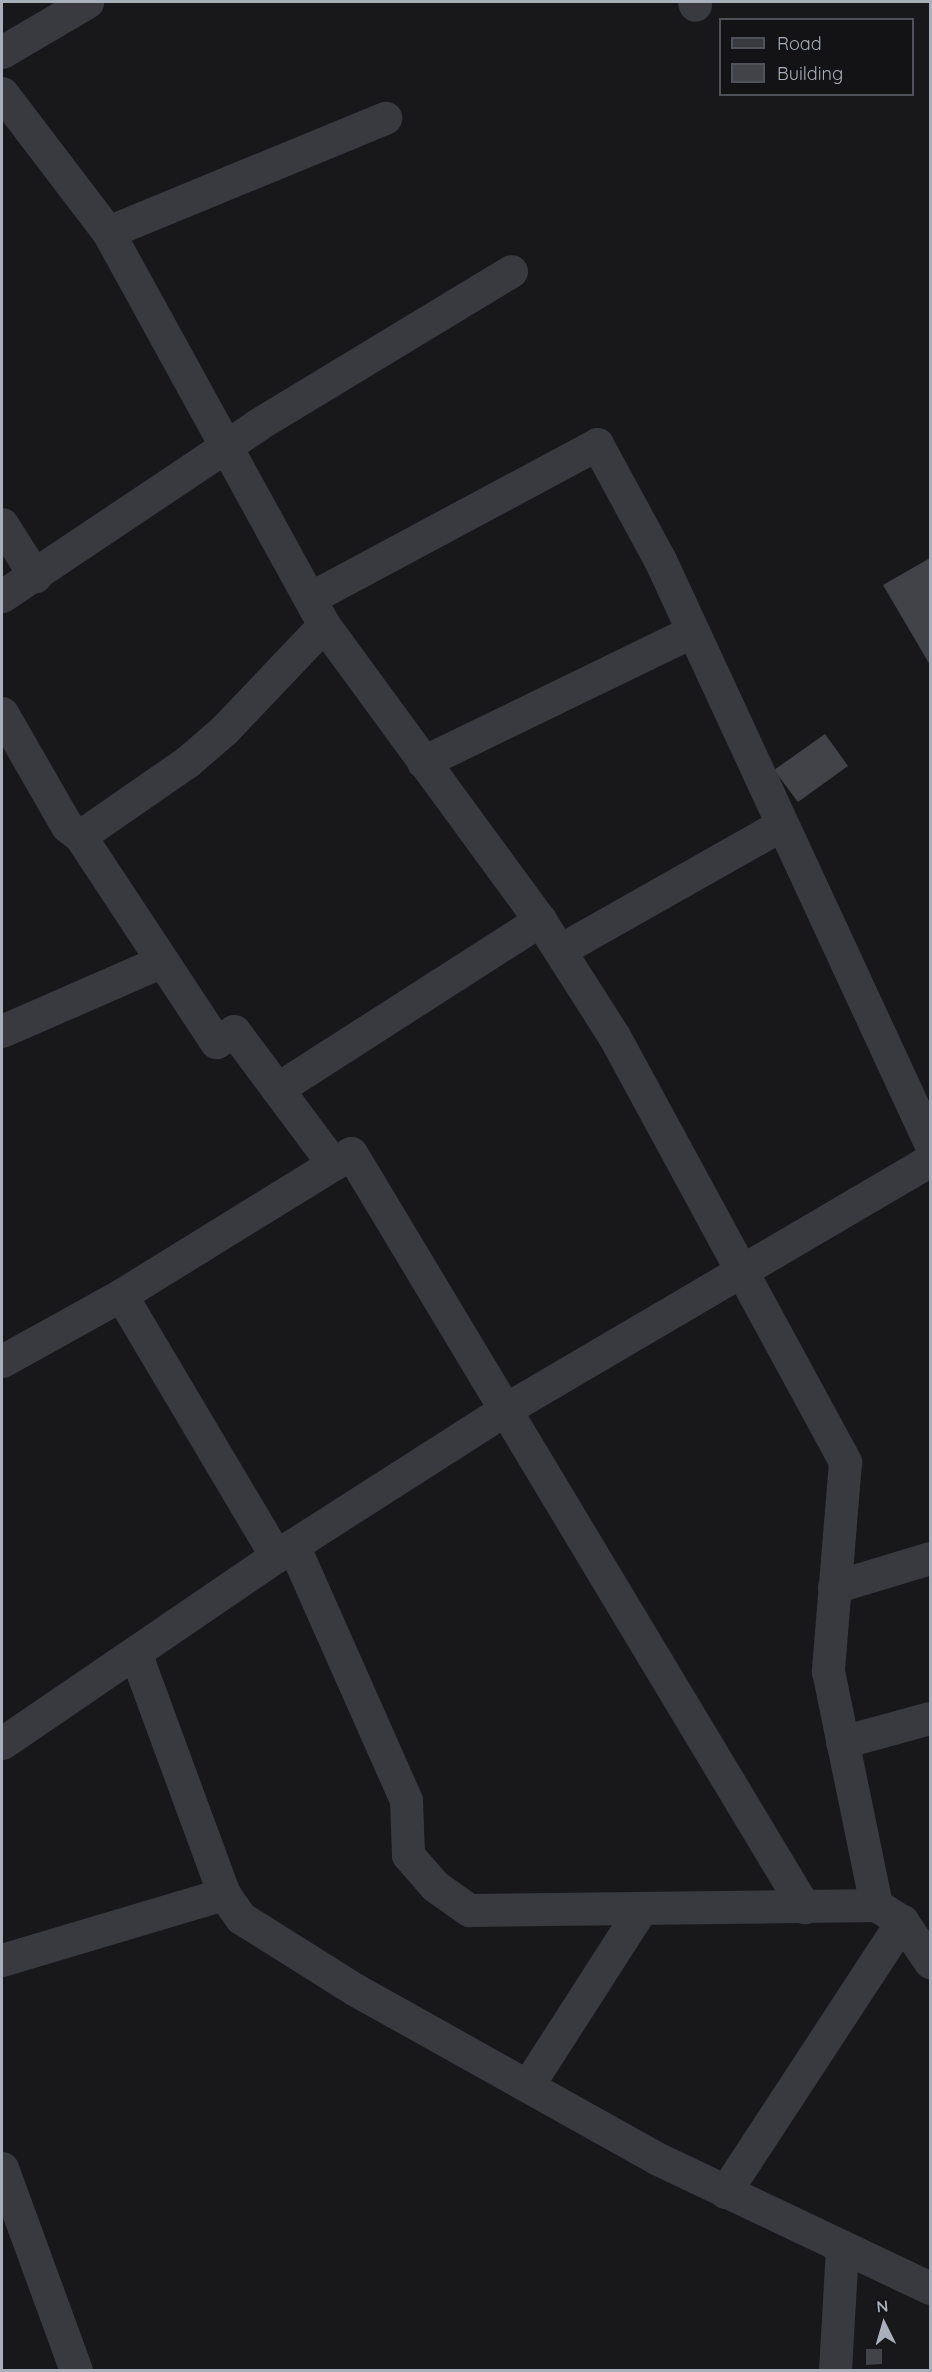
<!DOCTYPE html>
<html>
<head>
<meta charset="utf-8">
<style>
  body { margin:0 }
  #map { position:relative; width:932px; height:2372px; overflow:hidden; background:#18181a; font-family:Quicksand,sans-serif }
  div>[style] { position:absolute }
  .building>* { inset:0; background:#424348 }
  .minor>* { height:33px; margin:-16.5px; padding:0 16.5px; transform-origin:16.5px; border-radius:16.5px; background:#393a40 }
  span { translate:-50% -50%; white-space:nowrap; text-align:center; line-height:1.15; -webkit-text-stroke:6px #131316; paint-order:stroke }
  .frame { position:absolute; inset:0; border:3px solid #aab0bb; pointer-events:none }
  .legend { position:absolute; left:719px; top:18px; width:195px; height:78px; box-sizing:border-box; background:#131316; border:2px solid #4f5258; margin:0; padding:8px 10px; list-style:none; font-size:18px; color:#aab0bb }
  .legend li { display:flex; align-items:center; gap:12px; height:30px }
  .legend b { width:30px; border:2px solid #4f5258 }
  .north { position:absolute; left:854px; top:2294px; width:60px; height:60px; -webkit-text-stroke:4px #131316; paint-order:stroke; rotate:355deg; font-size:16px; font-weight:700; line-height:24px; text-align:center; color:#aab0bb }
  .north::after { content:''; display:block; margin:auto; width:21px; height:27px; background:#aab0bb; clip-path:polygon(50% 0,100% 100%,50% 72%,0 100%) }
</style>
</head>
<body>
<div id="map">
  <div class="building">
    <div style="clip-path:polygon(930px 558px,930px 665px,883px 585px)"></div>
    <div style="clip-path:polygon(825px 734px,848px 766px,798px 802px,774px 770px)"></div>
    <div style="clip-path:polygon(866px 2349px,882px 2349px,882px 2364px,866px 2365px)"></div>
  </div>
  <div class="minor">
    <div style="left:694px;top:2px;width:3px;rotate:72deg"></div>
    <div style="left:2px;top:52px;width:99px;rotate:-30.5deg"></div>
    <div style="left:2px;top:93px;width:175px;rotate:52.7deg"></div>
    <div style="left:108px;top:232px;width:448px;rotate:61.2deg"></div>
    <div style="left:324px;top:625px;width:366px;rotate:53.8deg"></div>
    <div style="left:540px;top:920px;width:138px;rotate:57.5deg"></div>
    <div style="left:614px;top:1036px;width:485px;rotate:61.5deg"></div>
    <div style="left:845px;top:1462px;width:210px;rotate:94.7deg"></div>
    <div style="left:828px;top:1671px;width:239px;rotate:78.4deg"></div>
    <div style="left:108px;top:232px;width:300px;rotate:-22.4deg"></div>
    <div style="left:2px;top:524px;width:62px;rotate:57.6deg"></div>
    <div style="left:2px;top:596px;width:307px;rotate:-33.8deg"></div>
    <div style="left:257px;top:425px;width:297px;rotate:-31.2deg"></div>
    <div style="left:310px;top:598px;width:326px;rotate:-28.2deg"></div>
    <div style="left:597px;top:444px;width:132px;rotate:61.5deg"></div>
    <div style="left:660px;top:560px;width:642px;rotate:65.15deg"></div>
    <div style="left:2px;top:713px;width:130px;rotate:60.1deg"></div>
    <div style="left:67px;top:826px;width:16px;rotate:38deg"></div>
    <div style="left:80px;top:836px;width:130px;rotate:-34.7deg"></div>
    <div style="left:187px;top:762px;width:49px;rotate:-40.9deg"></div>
    <div style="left:224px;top:730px;width:145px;rotate:-46.4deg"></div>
    <div style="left:423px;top:762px;width:298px;rotate:-25.9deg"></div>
    <div style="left:80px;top:836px;width:247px;rotate:56.6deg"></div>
    <div style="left:216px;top:1042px;width:21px;rotate:-31deg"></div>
    <div style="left:234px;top:1031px;width:166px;rotate:53.3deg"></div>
    <div style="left:560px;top:950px;width:254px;rotate:-29.5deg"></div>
    <div style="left:2px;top:1031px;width:175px;rotate:-23.6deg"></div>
    <div style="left:277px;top:1089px;width:313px;rotate:-32.7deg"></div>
    <div style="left:121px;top:1295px;width:304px;rotate:59.3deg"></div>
    <div style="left:2px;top:1361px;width:136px;rotate:-29deg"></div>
    <div style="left:121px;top:1295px;width:270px;rotate:-31.7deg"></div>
    <div style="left:351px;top:1153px;width:880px;rotate:59deg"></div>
    <div style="left:293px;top:1545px;width:279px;rotate:66.1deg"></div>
    <div style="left:406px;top:1800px;width:55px;rotate:87.9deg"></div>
    <div style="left:408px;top:1855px;width:41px;rotate:48.9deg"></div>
    <div style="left:435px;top:1886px;width:42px;rotate:35.2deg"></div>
    <div style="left:469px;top:1910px;width:407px;rotate:-0.7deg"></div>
    <div style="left:876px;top:1905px;width:31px;rotate:32deg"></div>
    <div style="left:902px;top:1921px;width:50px;rotate:55.7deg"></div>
    <div style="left:834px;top:1587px;width:100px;rotate:-16.8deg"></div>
    <div style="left:136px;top:1655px;width:255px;rotate:69.8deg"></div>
    <div style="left:224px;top:1894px;width:29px;rotate:55deg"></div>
    <div style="left:241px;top:1918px;width:133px;rotate:32.1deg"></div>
    <div style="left:354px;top:1989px;width:346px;rotate:29.2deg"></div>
    <div style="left:656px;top:2158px;width:303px;rotate:25.4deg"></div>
    <div style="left:842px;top:1742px;width:91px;rotate:-15.3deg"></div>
    <div style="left:2px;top:1743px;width:332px;rotate:-34.3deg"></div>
    <div style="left:276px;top:1556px;width:273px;rotate:-32.6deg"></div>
    <div style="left:506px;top:1409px;width:492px;rotate:-30.4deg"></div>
    <div style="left:2px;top:1960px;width:232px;rotate:-16.6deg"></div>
    <div style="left:528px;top:2085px;width:209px;rotate:-57.3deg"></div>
    <div style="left:2px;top:2168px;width:215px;rotate:69.9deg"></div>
    <div style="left:725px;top:2192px;width:324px;rotate:-56.8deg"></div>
    <div style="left:835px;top:2370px;width:121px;rotate:-86.7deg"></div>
  </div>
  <div class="frame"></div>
  <ul class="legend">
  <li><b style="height:8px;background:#393a40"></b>Road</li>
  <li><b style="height:16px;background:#424348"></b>Building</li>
  </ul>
  <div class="north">N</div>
</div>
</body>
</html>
